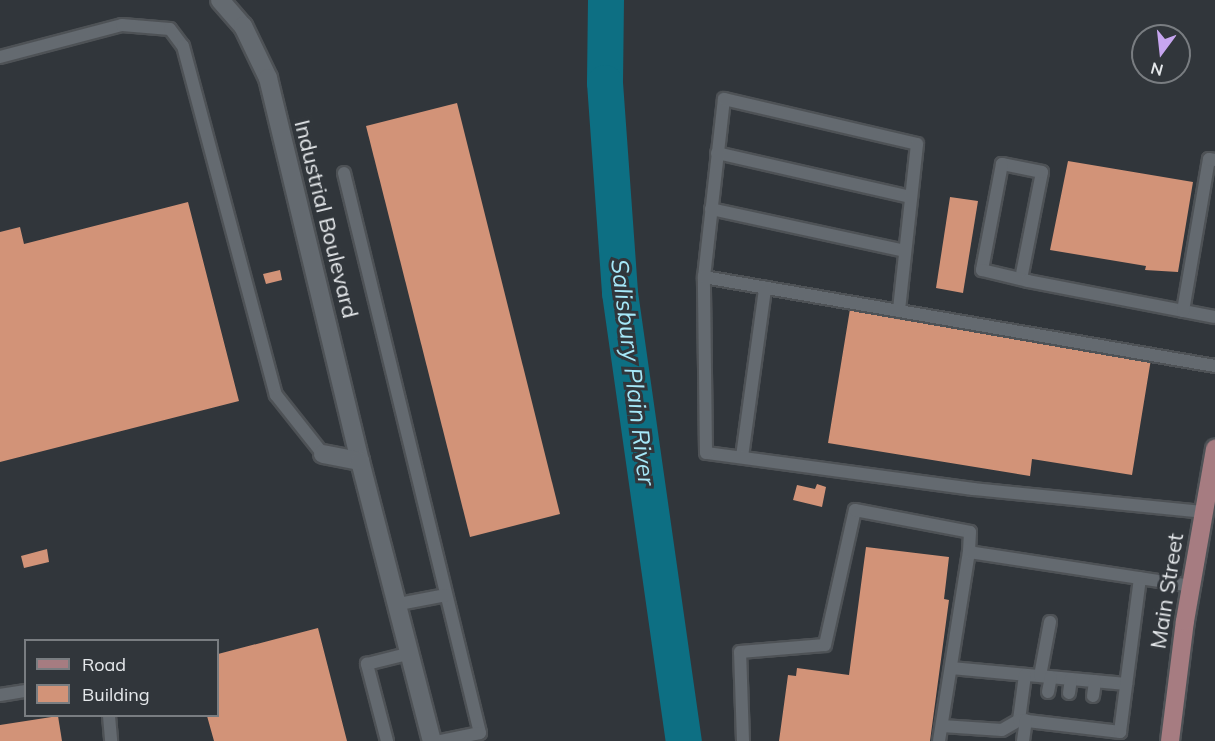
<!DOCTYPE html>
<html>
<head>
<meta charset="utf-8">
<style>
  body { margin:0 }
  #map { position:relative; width:1215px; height:741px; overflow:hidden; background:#31363b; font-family:Mulish,sans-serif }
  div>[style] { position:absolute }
  .river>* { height:36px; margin:-18px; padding:0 18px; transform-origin:18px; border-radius:18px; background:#0d6f83 }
  .building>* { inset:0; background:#d29378 }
  .roads { filter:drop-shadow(2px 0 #4e5256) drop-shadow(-2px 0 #4e5256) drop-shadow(0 2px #4e5256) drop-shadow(0 -2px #4e5256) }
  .service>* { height:12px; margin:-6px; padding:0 6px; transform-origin:6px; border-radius:6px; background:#646a70 }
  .minor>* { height:18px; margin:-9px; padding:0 9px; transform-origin:9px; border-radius:9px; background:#646a70 }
  .primary>* { height:18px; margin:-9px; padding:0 9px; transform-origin:9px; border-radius:9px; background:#a67c81 }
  span { translate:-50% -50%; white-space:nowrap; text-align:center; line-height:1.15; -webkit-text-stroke:6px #31363b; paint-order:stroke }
  .street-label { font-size:22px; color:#e5e8eb }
  .water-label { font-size:24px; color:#a6e8f9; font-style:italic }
  .legend { position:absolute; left:24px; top:639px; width:195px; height:78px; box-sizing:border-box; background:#31363b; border:2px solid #797d81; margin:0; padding:8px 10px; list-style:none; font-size:18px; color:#e5e8eb }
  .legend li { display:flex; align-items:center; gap:12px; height:30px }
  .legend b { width:30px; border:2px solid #797d81 }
  .north { position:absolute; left:1131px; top:24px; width:60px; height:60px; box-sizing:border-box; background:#31363b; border:2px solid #797d81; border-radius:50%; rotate:195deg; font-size:16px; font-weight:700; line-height:24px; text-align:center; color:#e5e8eb }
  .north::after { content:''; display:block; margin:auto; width:21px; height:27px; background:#c7a6f0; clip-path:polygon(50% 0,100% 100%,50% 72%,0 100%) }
</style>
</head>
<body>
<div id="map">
  <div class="river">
    <div style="left:606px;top:0;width:83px;rotate:90.7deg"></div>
    <div style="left:605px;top:83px;width:211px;rotate:85.9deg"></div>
    <div style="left:620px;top:293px;width:453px;rotate:81.9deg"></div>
  </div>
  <div class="building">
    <div style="clip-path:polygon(457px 103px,560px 514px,470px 537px,366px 126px)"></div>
    <div style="clip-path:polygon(1068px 161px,1193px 182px,1178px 272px,1145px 270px,1146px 266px,1050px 250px)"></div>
    <div style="clip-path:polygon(950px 197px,978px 201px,963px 293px,936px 288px)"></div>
    <div style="clip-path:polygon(188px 202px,239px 401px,0 462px,0 232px,20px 227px,24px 244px)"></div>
    <div style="clip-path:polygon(280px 270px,282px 280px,266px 284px,263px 274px)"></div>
    <div style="clip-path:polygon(850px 309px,1151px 359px,1132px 475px,1032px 459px,1030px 476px,828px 443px)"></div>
    <div style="clip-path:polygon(817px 484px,826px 487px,822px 507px,793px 500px,797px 485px,815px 489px)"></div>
    <div style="clip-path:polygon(866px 547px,949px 557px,944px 599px,949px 600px,930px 741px,779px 741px,788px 675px,796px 676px,797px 668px,849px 675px)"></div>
    <div style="clip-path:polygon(47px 549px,49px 562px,24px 568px,21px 556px)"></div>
    <div style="clip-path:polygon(318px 628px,347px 741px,214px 741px,207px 716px,218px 716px,218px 654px)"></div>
    <div style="clip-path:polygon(58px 716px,62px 741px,0 741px,0 725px)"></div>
  </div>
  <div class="roads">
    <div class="service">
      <div style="left:0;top:57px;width:126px;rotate:-14.7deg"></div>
      <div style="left:122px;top:25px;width:48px;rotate:4.8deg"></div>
      <div style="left:170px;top:29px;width:21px;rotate:53deg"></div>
      <div style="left:183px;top:46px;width:361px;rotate:75.1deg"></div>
      <div style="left:276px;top:395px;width:75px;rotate:51.5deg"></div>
      <div style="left:717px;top:153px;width:199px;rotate:12.8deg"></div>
      <div style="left:344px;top:173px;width:576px;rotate:76.35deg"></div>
      <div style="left:480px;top:733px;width:41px;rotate:168.7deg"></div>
      <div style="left:711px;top:209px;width:198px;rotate:12.2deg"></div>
      <div style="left:704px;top:277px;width:179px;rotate:-83.6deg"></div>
      <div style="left:724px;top:99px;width:198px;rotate:13.1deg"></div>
      <div style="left:917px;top:144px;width:168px;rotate:96.2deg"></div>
      <div style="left:1021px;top:279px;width:109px;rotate:-78.9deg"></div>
      <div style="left:1042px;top:172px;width:41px;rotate:-168.7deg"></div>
      <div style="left:1002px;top:164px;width:108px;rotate:100.7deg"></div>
      <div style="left:982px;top:270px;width:47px;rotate:13.4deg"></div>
      <div style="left:1028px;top:281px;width:190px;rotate:10.9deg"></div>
      <div style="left:1183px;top:311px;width:154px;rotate:-80.3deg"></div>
      <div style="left:1209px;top:159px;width:6px;rotate:9deg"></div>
      <div style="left:742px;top:457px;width:171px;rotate:-82.2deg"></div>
      <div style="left:1204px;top:512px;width:232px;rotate:-174.3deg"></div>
      <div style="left:973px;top:489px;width:269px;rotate:-172.3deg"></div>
      <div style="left:706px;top:453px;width:176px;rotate:-90.7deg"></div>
      <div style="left:704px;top:277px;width:519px;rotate:9.88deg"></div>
      <div style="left:399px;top:604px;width:48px;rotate:-10.8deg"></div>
      <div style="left:951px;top:668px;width:176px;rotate:5.2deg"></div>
      <div style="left:1040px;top:676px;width:55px;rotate:-79.5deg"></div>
      <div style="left:1048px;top:692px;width:15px;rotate:-79deg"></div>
      <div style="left:1069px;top:693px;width:14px;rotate:-82deg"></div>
      <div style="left:0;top:695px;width:26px;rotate:-9deg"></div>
      <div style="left:1093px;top:696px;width:15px;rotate:-82deg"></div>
      <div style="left:109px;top:716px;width:25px;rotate:85deg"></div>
      <div style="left:1019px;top:720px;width:45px;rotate:-82.4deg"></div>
      <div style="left:942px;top:726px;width:60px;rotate:3.8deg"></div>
      <div style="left:1002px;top:730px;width:20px;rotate:-30deg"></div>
      <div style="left:1019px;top:720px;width:102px;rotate:6.8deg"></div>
      <div style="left:1120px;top:732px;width:155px;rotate:-82.6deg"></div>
      <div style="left:387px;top:741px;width:80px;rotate:-104.6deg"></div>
      <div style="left:367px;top:664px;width:45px;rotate:-14deg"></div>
      <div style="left:743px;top:741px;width:89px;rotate:-91.9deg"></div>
      <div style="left:740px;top:652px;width:85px;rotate:-4.7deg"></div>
      <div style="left:825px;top:645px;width:138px;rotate:-77.5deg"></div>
      <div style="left:855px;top:510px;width:117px;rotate:10.8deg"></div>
      <div style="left:970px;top:532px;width:20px;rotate:93deg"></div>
      <div style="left:939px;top:741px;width:191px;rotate:-81deg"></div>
      <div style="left:969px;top:552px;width:225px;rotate:8.7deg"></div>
      <div style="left:1023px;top:741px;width:21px;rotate:-82deg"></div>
    </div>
    <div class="minor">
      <div style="left:220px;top:0;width:35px;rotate:49deg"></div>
      <div style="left:243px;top:26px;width:58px;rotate:64.3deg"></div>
      <div style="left:268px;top:78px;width:394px;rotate:76.5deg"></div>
      <div style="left:323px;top:454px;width:38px;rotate:11deg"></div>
      <div style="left:360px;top:461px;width:289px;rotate:75.6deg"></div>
    </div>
    <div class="primary">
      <div style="left:1170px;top:741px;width:121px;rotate:-82.9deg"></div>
      <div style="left:1185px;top:621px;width:175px;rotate:-80.1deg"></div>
    </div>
  </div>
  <div class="street-label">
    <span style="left:326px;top:219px;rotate:76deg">Industrial Boulevard</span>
    <span style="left:1167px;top:591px;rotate:-81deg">Main Street</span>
  </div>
  <div class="water-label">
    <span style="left:633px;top:372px;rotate:83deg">Salisbury Plain River</span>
  </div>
  <ul class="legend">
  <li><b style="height:8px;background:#a67c81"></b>Road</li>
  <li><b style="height:16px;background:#d29378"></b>Building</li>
  </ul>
  <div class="north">N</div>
</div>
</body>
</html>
